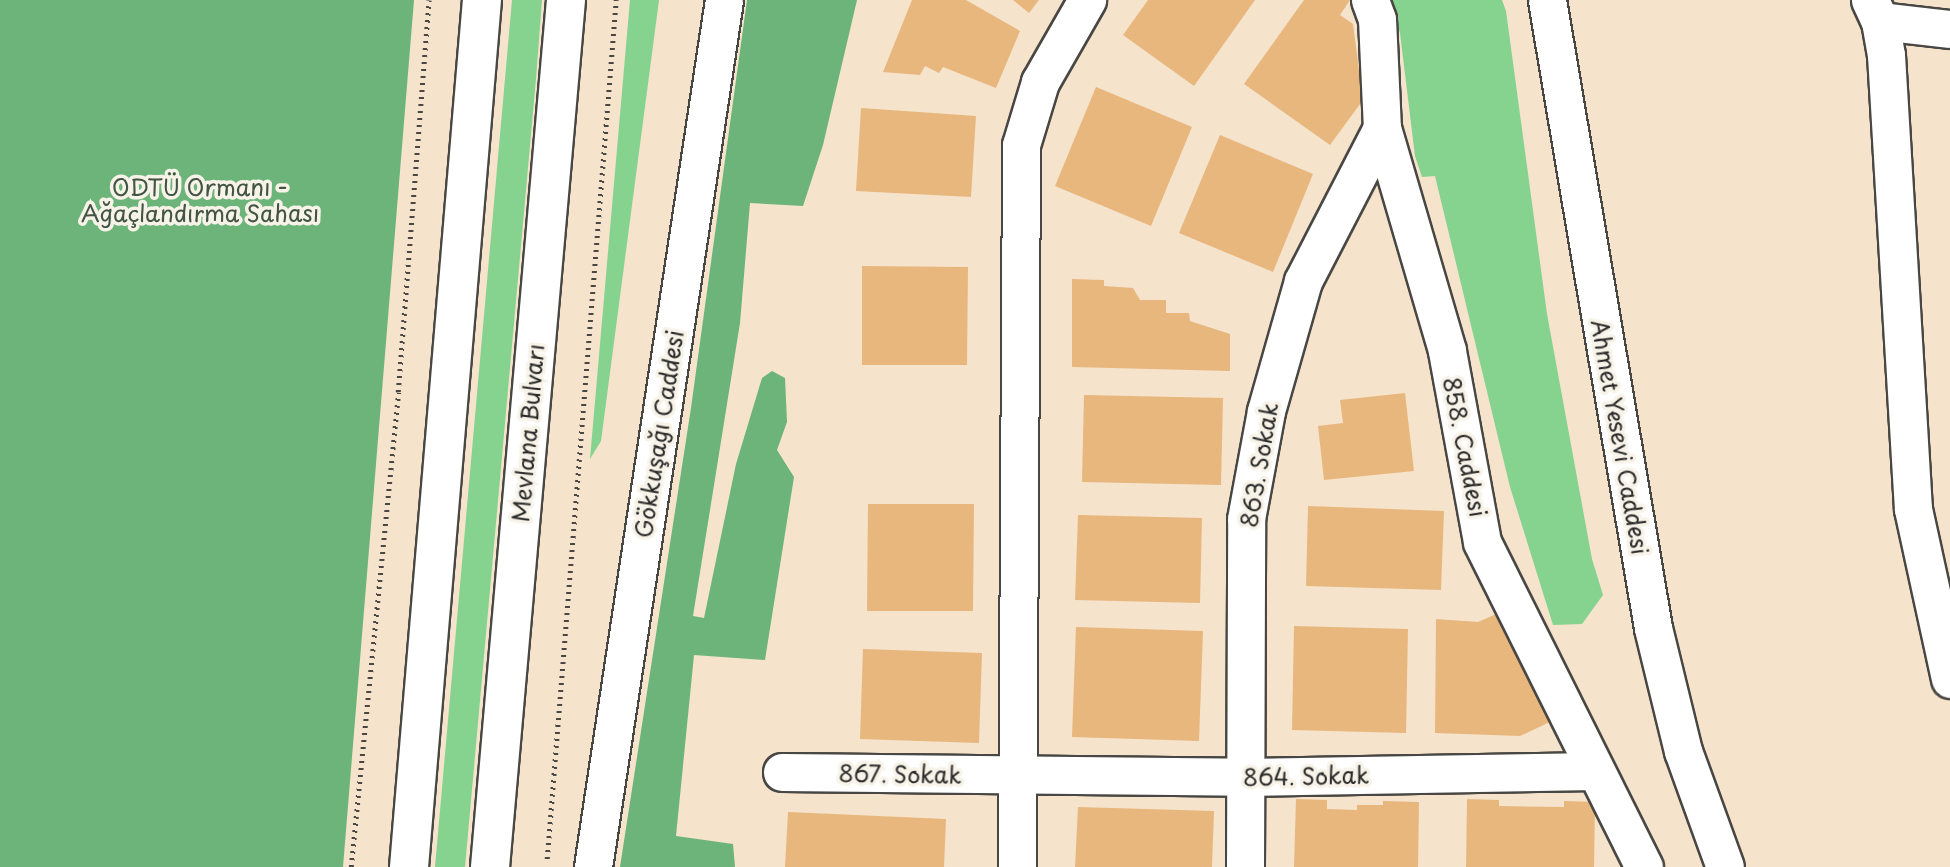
<!DOCTYPE html>
<html>
<head>
<meta charset="utf-8">
<style>
  body { margin:0 }
  #map { position:relative; width:1950px; height:867px; overflow:hidden; background:#f5e3cc; font-family:"Playpen Sans",sans-serif }
  div>[style] { position:absolute }
  .green>* { inset:0; background:#86d28f }
  .forest>* { inset:0; background:#6cb47a }
  .building>* { inset:0; background:#e8b77e }
  .path>* { height:4.5px; margin-top:-2.25px; transform-origin:0; background:repeating-linear-gradient(90deg,#494743 0 2px,transparent 0 7px) }
  .roads { filter:drop-shadow(2px 0 #494743) drop-shadow(-2px 0 #494743) drop-shadow(0 2px #494743) drop-shadow(0 -2px #494743) }
  .minor>* { height:37px; margin:-18.5px; padding:0 18.5px; transform-origin:18.5px; border-radius:18.5px; background:#fff }
  .highway>* { height:38px; margin:-19px; padding:0 19px; transform-origin:19px; border-radius:19px; background:#fff }
  span { translate:-50% -50%; white-space:nowrap; text-align:center; line-height:1.15; -webkit-text-stroke:7px #f7f3e8; paint-order:stroke }
  .park-label { font-size:23px; color:#425544 }
  .street-label { font-size:23px; color:#2b2b2b }
</style>
</head>
<body>
<div id="map">
  <div class="green">
    <div style="clip-path:polygon(512px 0,542px 0,536px 79px,465px 867px,435px 867px)"></div>
    <div style="clip-path:polygon(630px 0,659px 0,601px 441px,590px 459px)"></div>
    <div style="clip-path:polygon(1390px 0,1502px 0,1506px 11px,1547px 314px,1592px 559px,1603px 595px,1582px 624px,1553px 625px,1510px 487px,1435px 176px,1422px 177px,1415px 156px,1400px 33px)"></div>
  </div>
  <div class="forest">
    <div style="clip-path:polygon(0 0,414px 0,343px 867px,0 867px)"></div>
    <div style="clip-path:polygon(747px 0,857px 0,823px 145px,803px 206px,750px 203px,740px 323px,693px 616px,704px 618px,736px 464px,762px 378px,772px 371px,785px 378px,787px 422px,777px 450px,794px 477px,765px 660px,694px 655px,676px 836px,733px 844px,735px 867px,620px 867px,691px 408px)"></div>
  </div>
  <div class="building">
    <div style="clip-path:polygon(912px 0,966px 0,1020px 31px,996px 88px,943px 67px,939px 73px,925px 66px,920px 75px,883px 72px)"></div>
    <div style="clip-path:polygon(1013px 0,1039px 0,1029px 13px)"></div>
    <div style="clip-path:polygon(1148px 0,1255px 0,1194px 86px,1123px 35px)"></div>
    <div style="clip-path:polygon(1304px 0,1350px 0,1340px 15px,1353px 24px,1363px 100px,1330px 145px,1244px 84px)"></div>
    <div style="clip-path:polygon(1096px 87px,1192px 127px,1151px 226px,1055px 186px)"></div>
    <div style="clip-path:polygon(861px 108px,976px 116px,971px 197px,856px 191px)"></div>
    <div style="clip-path:polygon(1220px 135px,1313px 174px,1273px 272px,1179px 233px)"></div>
    <div style="clip-path:polygon(862px 266px,968px 267px,967px 365px,862px 365px)"></div>
    <div style="clip-path:polygon(1072px 279px,1104px 280px,1104px 286px,1133px 288px,1140px 300px,1166px 300px,1166px 313px,1189px 313px,1190px 321px,1230px 334px,1230px 371px,1072px 367px)"></div>
    <div style="clip-path:polygon(1405px 393px,1414px 471px,1324px 480px,1318px 426px,1343px 423px,1340px 400px)"></div>
    <div style="clip-path:polygon(1084px 395px,1223px 398px,1221px 485px,1082px 482px)"></div>
    <div style="clip-path:polygon(868px 504px,974px 504px,973px 611px,867px 611px)"></div>
    <div style="clip-path:polygon(1308px 506px,1444px 511px,1441px 590px,1306px 586px)"></div>
    <div style="clip-path:polygon(1078px 515px,1202px 518px,1200px 603px,1075px 600px)"></div>
    <div style="clip-path:polygon(1501px 612px,1552px 721px,1520px 736px,1435px 733px,1436px 619px,1478px 622px)"></div>
    <div style="clip-path:polygon(1294px 626px,1408px 629px,1406px 733px,1292px 730px)"></div>
    <div style="clip-path:polygon(1076px 627px,1203px 631px,1199px 741px,1072px 737px)"></div>
    <div style="clip-path:polygon(863px 649px,982px 653px,979px 743px,860px 739px)"></div>
    <div style="clip-path:polygon(1296px 799px,1327px 800px,1327px 809px,1357px 810px,1357px 805px,1383px 805px,1383px 801px,1419px 802px,1418px 867px,1294px 867px)"></div>
    <div style="clip-path:polygon(1467px 799px,1499px 800px,1499px 806px,1564px 807px,1564px 801px,1595px 802px,1594px 867px,1466px 867px)"></div>
    <div style="clip-path:polygon(1078px 807px,1214px 811px,1212px 867px,1075px 867px)"></div>
    <div style="clip-path:polygon(788px 812px,946px 819px,944px 867px,785px 867px)"></div>
  </div>
  <div class="path">
    <div style="left:547px;top:859px;width:862px;rotate:-85.41deg"></div>
    <div style="left:351px;top:867px;width:477px;rotate:-84.3deg"></div>
    <div style="left:398px;top:392px;width:393px;rotate:-85.5deg"></div>
  </div>
  <div class="roads">
    <div class="minor">
      <div style="left:1370px;top:0;width:20px;rotate:70deg"></div>
      <div style="left:1377px;top:19px;width:109px;rotate:87.4deg"></div>
      <div style="left:1382px;top:128px;width:232px;rotate:73.7deg"></div>
      <div style="left:1447px;top:351px;width:194px;rotate:79.6deg"></div>
      <div style="left:1482px;top:542px;width:363px;rotate:63.5deg"></div>
      <div style="left:1547px;top:0;width:637px;rotate:80.42deg"></div>
      <div style="left:1653px;top:628px;width:127px;rotate:76.3deg"></div>
      <div style="left:1683px;top:751px;width:123px;rotate:70.1deg"></div>
      <div style="left:1870px;top:0;width:23px;rotate:65deg"></div>
      <div style="left:1880px;top:21px;width:35px;rotate:80deg"></div>
      <div style="left:1886px;top:55px;width:455px;rotate:86.6deg"></div>
      <div style="left:1913px;top:509px;width:174px;rotate:77.7deg"></div>
      <div style="left:1880px;top:21px;width:70px;rotate:6.5deg"></div>
      <div style="left:782px;top:772px;width:464px;rotate:0.6deg"></div>
      <div style="left:1246px;top:777px;width:349px;rotate:-1deg"></div>
      <div style="left:593px;top:867px;width:877px;rotate:-81.41deg"></div>
      <div style="left:1017px;top:867px;width:722px;rotate:-89.68deg"></div>
      <div style="left:1021px;top:145px;width:66px;rotate:-73.2deg"></div>
      <div style="left:1040px;top:82px;width:95px;rotate:-60.2deg"></div>
      <div style="left:1245px;top:867px;width:348px;rotate:-89.8deg"></div>
      <div style="left:1246px;top:519px;width:110px;rotate:-79.5deg"></div>
      <div style="left:1266px;top:411px;width:135px;rotate:-74.1deg"></div>
      <div style="left:1303px;top:281px;width:172px;rotate:-62.7deg"></div>
    </div>
    <div class="highway">
      <div style="left:409px;top:867px;width:870px;rotate:-85.19deg"></div>
      <div style="left:490px;top:867px;width:870px;rotate:-84.99deg"></div>
    </div>
  </div>
  <div class="park-label">
    <span style="left:200px;top:200px">ODTÜ Ormanı -<br>Ağaçlandırma Sahası</span>
  </div>
  <div class="street-label">
    <span style="left:528px;top:433px;rotate:-85deg">Mevlana Bulvarı</span>
    <span style="left:659px;top:434px;rotate:-81deg">Gökkuşağı Caddesi</span>
    <span style="left:1620px;top:437px;rotate:80deg">Ahmet Yesevi Caddesi</span>
    <span style="left:1465px;top:447px;rotate:79deg">858. Caddesi</span>
    <span style="left:1259px;top:465px;rotate:-80deg">863. Sokak</span>
    <span style="left:900px;top:774px;rotate:1deg">867. Sokak</span>
    <span style="left:1306px;top:776px;rotate:-1deg">864. Sokak</span>
  </div>
</div>
</body>
</html>
